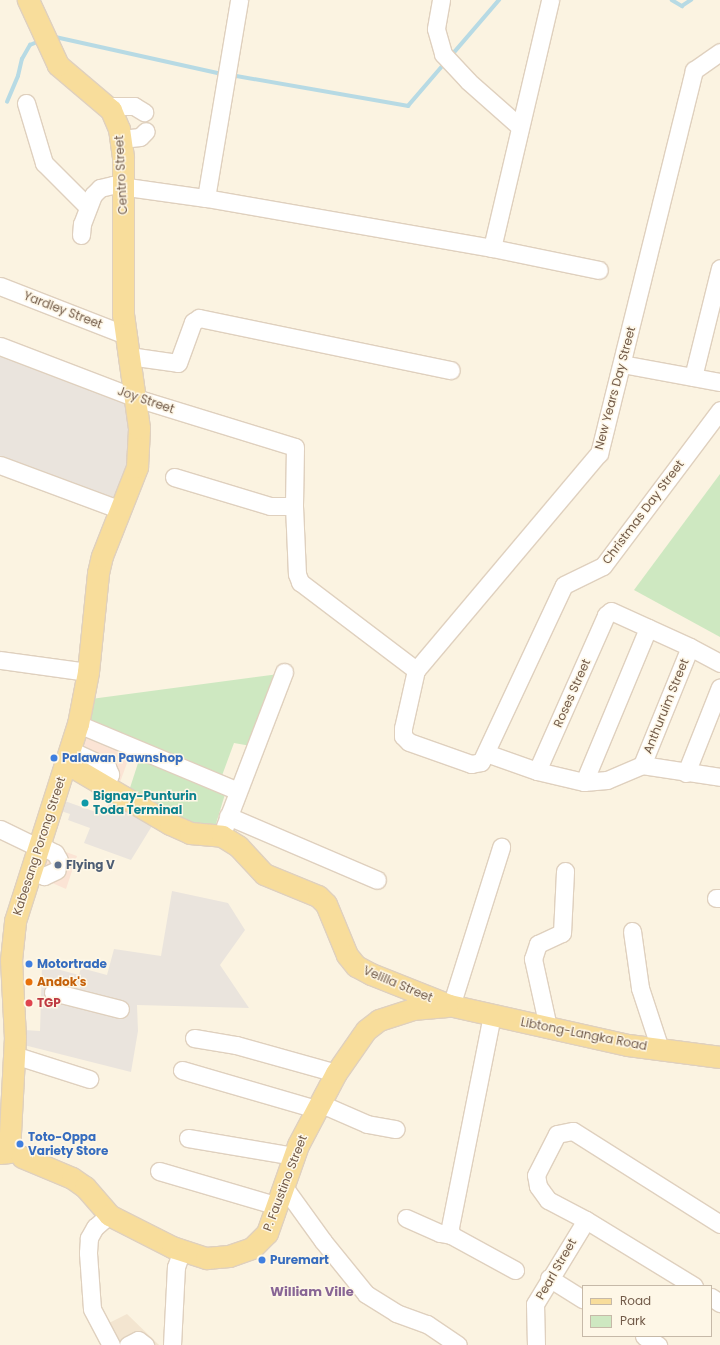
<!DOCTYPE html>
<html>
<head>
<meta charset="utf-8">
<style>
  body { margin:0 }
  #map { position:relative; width:720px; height:1345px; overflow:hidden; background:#fbf3e1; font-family:Poppins,sans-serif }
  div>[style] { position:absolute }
  .residential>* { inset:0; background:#f3e5d0 }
  .commercial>* { inset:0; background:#fbe4d5 }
  .industrial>* { inset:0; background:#eae4dd }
  .green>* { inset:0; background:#cee8c1 }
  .stream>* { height:3.5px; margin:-1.75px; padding:0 1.75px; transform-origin:1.75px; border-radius:1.75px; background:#b7dae4 }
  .roads { filter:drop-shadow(1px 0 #dfd0be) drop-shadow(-1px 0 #dfd0be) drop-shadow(0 1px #dfd0be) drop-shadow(0 -1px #dfd0be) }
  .minor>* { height:17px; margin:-8.5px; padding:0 8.5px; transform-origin:8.5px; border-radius:8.5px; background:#fff }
  .major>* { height:21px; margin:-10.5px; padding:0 10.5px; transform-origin:10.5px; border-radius:10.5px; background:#f8dd9b }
  .dots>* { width:11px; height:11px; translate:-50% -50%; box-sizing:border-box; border:2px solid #fef7e7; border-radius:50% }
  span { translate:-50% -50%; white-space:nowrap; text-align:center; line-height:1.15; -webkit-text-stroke:3px #fef7e7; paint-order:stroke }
  .street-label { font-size:12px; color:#725b49 }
  .shop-label { font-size:12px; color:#366cbe; font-weight:700 }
  .left { translate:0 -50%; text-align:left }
  .culture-label { font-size:12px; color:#0d838f; font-weight:700 }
  .service-label { font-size:12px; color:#4e5e75; font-weight:700 }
  .food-label { font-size:12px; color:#c56008; font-weight:700 }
  .health-label { font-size:12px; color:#be3a42; font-weight:700 }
  .neighbourhood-label { font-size:13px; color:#886595; font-weight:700 }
  .legend { position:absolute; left:582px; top:1285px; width:130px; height:52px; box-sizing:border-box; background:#fef7e7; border:1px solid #c6b9a8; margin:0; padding:5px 7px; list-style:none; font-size:12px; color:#725b49 }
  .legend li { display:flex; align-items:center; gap:8px; height:20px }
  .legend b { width:20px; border:1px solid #c6b9a8 }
</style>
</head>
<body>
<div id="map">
  <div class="residential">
    <div style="clip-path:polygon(127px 1314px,159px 1345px,107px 1345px,99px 1328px)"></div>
  </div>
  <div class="commercial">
    <div style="clip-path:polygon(82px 734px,131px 752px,119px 785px,78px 759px)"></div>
    <div style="clip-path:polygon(46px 845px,77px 856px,66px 889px,36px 876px)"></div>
  </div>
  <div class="industrial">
    <div style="clip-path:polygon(0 353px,129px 400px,130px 452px,115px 505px,0 461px)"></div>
    <div style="clip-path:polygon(112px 796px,155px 821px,131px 860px,84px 843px,90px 828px,68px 820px,70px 814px,58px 810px,62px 800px,104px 815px)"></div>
    <div style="clip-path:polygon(172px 891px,228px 903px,245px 930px,220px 965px,249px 1008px,137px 1005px,138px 1031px,131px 1072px,24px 1045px,24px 1030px,40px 1031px,42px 965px,79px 975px,81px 968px,107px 975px,114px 949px,161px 956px)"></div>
  </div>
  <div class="green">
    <div style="clip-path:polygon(720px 474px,720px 637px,634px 590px)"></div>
    <div style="clip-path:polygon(279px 674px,251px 746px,234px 743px,220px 781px,85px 720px,91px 699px)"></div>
    <div style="clip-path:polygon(140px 757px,226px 791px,215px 827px,192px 826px,128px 794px)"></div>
  </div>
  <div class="stream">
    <div style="left:672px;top:0;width:12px;rotate:31deg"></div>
    <div style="left:682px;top:6px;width:11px;rotate:-34deg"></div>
    <div style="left:51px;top:36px;width:176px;rotate:12.5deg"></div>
    <div style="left:451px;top:56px;width:74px;rotate:-49.4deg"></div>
    <div style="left:231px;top:75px;width:180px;rotate:9.9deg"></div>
    <div style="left:408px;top:106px;width:57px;rotate:-49.3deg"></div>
    <div style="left:7px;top:102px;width:28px;rotate:-67deg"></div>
    <div style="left:18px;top:76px;width:17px;rotate:-77deg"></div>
    <div style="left:22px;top:59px;width:16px;rotate:-60deg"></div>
    <div style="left:30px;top:45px;width:11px;rotate:-22deg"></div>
  </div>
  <div class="roads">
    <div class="minor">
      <div style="left:441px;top:0;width:29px;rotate:100deg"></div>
      <div style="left:436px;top:29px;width:26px;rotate:74deg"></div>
      <div style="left:443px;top:54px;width:37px;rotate:47deg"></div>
      <div style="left:468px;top:81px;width:69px;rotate:41.5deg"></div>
      <div style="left:720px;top:52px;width:32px;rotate:145deg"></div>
      <div style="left:694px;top:70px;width:395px;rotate:103.9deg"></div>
      <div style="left:599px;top:453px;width:284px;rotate:130.1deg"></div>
      <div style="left:416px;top:670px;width:59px;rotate:102.6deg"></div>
      <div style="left:403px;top:728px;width:8px;rotate:90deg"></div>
      <div style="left:403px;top:736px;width:8px;rotate:45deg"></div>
      <div style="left:409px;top:742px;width:66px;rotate:19.5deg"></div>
      <div style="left:471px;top:764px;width:10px;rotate:-11deg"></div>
      <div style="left:481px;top:762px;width:195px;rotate:-64.9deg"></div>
      <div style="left:564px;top:585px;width:43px;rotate:-26deg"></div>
      <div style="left:603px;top:566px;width:195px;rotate:-53.1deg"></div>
      <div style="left:26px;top:103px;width:63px;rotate:73.3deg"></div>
      <div style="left:44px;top:163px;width:61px;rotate:45deg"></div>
      <div style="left:105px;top:106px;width:29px"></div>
      <div style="left:134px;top:106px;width:12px;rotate:31deg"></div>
      <div style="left:121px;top:139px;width:19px;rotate:-6deg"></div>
      <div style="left:140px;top:137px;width:8px;rotate:-45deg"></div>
      <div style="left:206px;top:198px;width:201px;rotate:-80.5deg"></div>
      <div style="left:81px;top:235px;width:11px;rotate:-85deg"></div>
      <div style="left:82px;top:224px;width:31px;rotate:-69deg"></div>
      <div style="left:93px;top:195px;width:10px;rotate:-45deg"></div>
      <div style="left:100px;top:188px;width:13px;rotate:-13deg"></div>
      <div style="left:113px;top:185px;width:94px;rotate:8deg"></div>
      <div style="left:206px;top:198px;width:290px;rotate:9.9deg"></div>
      <div style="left:492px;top:248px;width:109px;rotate:11.6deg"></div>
      <div style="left:492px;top:248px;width:255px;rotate:-76.8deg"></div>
      <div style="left:0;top:286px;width:135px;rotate:21.3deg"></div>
      <div style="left:0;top:346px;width:146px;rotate:20.9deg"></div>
      <div style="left:136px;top:398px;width:166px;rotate:17.1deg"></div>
      <div style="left:295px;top:447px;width:59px;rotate:91deg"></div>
      <div style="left:294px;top:506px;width:68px;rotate:87.5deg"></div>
      <div style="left:297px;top:574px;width:9px;rotate:69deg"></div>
      <div style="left:300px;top:582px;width:146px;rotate:37.2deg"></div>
      <div style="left:129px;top:356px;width:49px;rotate:8.1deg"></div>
      <div style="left:178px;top:363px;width:44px;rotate:-69.9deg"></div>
      <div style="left:193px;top:322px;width:7px;rotate:-34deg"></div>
      <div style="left:199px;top:318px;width:257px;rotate:11.7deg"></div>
      <div style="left:622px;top:364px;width:100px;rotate:10.4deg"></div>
      <div style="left:693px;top:377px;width:112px;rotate:-76.1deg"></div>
      <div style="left:0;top:465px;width:129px;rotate:20.4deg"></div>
      <div style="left:174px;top:477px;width:100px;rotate:16.8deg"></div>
      <div style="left:270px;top:506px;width:24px"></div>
      <div style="left:0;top:660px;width:89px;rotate:7.8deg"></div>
      <div style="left:78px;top:724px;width:173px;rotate:22.7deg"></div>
      <div style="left:70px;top:750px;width:41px;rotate:24.7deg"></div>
      <div style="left:107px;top:767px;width:8px;rotate:67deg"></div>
      <div style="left:110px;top:774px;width:13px;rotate:108deg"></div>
      <div style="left:486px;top:753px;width:54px;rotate:19.4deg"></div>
      <div style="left:537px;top:771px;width:48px;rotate:13.2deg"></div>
      <div style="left:584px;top:782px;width:23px;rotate:-5deg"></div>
      <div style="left:607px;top:780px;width:38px;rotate:-23deg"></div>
      <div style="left:642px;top:765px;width:79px;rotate:8.7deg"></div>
      <div style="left:642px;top:765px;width:127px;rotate:-67.9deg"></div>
      <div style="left:537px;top:771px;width:171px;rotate:-66.1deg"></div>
      <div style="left:606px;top:615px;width:6px;rotate:-39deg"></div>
      <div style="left:611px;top:611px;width:87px;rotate:24.5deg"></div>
      <div style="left:690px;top:647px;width:34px;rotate:28deg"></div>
      <div style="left:686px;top:773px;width:92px;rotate:-68.4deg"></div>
      <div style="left:584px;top:782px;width:167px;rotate:-67.4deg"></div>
      <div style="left:228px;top:816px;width:162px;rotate:23.2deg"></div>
      <div style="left:225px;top:826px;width:165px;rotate:-69deg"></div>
      <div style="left:0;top:829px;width:41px;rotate:25.9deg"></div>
      <div style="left:37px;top:847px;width:10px;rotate:11deg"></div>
      <div style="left:47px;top:849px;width:9px;rotate:27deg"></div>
      <div style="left:55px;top:853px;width:8px;rotate:60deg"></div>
      <div style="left:30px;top:871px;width:15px;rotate:20deg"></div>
      <div style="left:44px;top:876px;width:14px;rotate:-25deg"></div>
      <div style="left:716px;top:898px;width:4px"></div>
      <div style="left:632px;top:931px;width:58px;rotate:82deg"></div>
      <div style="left:640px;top:988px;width:64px;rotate:71.8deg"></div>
      <div style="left:53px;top:992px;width:69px;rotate:14.2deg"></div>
      <div style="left:451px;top:1006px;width:167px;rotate:-72.5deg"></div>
      <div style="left:492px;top:1015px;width:217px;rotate:101.2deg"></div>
      <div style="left:450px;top:1228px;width:7px;rotate:82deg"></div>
      <div style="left:451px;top:1235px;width:73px;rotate:28.7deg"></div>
      <div style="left:548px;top:1027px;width:70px;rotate:-102.4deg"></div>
      <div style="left:533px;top:959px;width:16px;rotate:-72deg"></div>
      <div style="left:538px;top:944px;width:26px;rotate:-25deg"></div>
      <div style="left:562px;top:933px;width:62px;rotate:-87.2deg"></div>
      <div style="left:194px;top:1038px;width:43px;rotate:9.5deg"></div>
      <div style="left:236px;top:1045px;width:104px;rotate:15.6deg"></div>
      <div style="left:14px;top:1055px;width:79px;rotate:17.7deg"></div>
      <div style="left:182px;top:1070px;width:140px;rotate:16.2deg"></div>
      <div style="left:319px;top:1103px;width:52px;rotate:23.6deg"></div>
      <div style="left:367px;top:1124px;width:29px;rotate:10deg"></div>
      <div style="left:188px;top:1138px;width:108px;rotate:9.6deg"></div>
      <div style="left:159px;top:1171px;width:124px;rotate:16.4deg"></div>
      <div style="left:284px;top:1187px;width:67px;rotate:54.2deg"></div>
      <div style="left:323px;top:1241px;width:68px;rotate:50.9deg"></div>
      <div style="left:366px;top:1294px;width:36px;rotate:32deg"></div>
      <div style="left:396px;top:1313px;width:33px;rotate:20deg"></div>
      <div style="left:427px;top:1324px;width:37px;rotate:34deg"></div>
      <div style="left:109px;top:1215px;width:18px;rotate:139deg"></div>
      <div style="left:95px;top:1227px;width:13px;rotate:119deg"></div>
      <div style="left:89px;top:1238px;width:15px;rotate:94deg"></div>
      <div style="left:88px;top:1253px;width:56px;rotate:85.9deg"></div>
      <div style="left:92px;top:1309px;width:41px;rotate:62.2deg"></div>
      <div style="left:406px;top:1218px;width:37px;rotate:24deg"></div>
      <div style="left:440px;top:1233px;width:11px;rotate:10deg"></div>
      <div style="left:549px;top:1278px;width:40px;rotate:32deg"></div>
      <div style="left:694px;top:1286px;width:127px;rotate:-148.6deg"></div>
      <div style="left:586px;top:1220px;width:43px;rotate:-152.2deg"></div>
      <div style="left:548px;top:1200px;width:17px;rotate:-126deg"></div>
      <div style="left:538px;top:1186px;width:11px;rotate:-100deg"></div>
      <div style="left:536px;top:1175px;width:46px;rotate:-62.9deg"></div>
      <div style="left:557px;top:1134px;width:16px;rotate:-11deg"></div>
      <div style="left:573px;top:1131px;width:174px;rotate:32.3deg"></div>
      <div style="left:711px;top:1297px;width:11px;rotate:34deg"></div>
      <div style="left:644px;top:1336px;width:17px;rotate:33deg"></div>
      <div style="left:128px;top:1345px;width:11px;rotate:-27deg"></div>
      <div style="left:138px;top:1340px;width:9px;rotate:36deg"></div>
      <div style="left:172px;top:1345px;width:78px;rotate:-87.1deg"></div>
      <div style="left:176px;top:1267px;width:18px;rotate:-71deg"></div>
      <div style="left:536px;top:1345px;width:41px;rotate:-91.4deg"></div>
      <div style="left:535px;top:1304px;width:98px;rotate:-58.7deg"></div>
    </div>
    <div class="major">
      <div style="left:66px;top:763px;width:121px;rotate:30.4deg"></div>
      <div style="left:170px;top:824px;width:22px;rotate:24deg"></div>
      <div style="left:190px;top:833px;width:32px;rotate:5deg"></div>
      <div style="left:222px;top:836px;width:19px;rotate:32deg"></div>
      <div style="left:238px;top:846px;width:38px;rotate:47deg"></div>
      <div style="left:264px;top:874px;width:58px;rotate:22.2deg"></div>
      <div style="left:318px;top:896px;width:11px;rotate:45deg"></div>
      <div style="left:326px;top:904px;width:55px;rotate:67.6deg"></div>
      <div style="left:347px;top:955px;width:14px;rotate:51deg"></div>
      <div style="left:356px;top:966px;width:17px;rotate:28deg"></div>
      <div style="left:371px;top:974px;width:84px;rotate:21.7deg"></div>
      <div style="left:449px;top:1005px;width:183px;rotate:12.6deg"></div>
      <div style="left:628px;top:1045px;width:93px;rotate:7.4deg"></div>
      <div style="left:0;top:1153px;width:9px;rotate:-6deg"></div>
      <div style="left:9px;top:1152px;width:114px;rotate:-87deg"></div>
      <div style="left:15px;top:1038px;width:78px;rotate:-92.9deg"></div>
      <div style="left:11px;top:960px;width:39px;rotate:-84deg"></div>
      <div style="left:15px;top:921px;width:207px;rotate:-72.3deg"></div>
      <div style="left:78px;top:724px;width:53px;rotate:-79.1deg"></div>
      <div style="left:88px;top:672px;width:100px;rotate:-84.2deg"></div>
      <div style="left:98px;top:573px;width:17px;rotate:-77deg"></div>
      <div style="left:102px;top:556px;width:96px;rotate:-68.5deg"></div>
      <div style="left:137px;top:467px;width:39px;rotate:-87deg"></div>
      <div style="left:139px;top:428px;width:115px;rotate:-98deg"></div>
      <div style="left:123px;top:314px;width:157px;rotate:-90deg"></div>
      <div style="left:123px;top:157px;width:28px;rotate:-98deg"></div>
      <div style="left:119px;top:129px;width:21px;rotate:-113deg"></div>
      <div style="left:111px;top:110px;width:70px;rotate:-139.7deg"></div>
      <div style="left:58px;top:65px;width:72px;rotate:-114.8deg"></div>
      <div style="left:22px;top:1157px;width:54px;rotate:22.8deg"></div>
      <div style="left:72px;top:1178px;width:16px;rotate:35deg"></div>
      <div style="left:85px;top:1187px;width:37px;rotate:49deg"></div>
      <div style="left:109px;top:1215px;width:71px;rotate:26.9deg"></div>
      <div style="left:172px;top:1247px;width:36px;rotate:18deg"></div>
      <div style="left:206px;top:1258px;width:23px;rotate:-5deg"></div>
      <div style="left:229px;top:1256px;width:24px;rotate:-19deg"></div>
      <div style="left:252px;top:1248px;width:21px;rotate:-45deg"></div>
      <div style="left:267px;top:1233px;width:93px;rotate:-70.6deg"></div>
      <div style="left:298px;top:1145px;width:81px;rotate:-62.2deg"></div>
      <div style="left:336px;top:1073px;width:52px;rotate:-55.1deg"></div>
      <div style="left:366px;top:1030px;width:16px;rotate:-38deg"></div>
      <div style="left:379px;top:1020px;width:35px;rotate:-18deg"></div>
      <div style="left:412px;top:1009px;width:35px;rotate:-5deg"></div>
    </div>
  </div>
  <div class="dots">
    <div style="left:54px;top:758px;background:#3f7fe0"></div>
    <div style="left:85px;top:803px;background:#0f9aa8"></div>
    <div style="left:58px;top:865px;background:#5c6f8a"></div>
    <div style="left:29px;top:964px;background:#3f7fe0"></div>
    <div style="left:29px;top:982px;background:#e8710a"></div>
    <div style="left:29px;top:1003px;background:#e0444e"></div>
    <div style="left:20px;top:1144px;background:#3f7fe0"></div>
    <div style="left:262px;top:1260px;background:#3f7fe0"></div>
  </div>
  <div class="street-label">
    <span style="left:121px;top:175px;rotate:-93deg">Centro Street</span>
    <span style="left:63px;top:310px;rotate:21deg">Yardley Street</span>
    <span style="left:615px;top:388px;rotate:-75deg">New Years Day Street</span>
    <span style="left:146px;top:400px;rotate:19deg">Joy Street</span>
    <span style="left:643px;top:512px;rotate:-53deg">Christmas Day Street</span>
    <span style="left:572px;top:693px;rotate:-66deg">Roses Street</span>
    <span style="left:666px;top:706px;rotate:-68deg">Anthuruim Street</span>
    <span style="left:39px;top:846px;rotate:-72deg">Kabesang Porong Street</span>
    <span style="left:398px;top:984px;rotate:23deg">Velilla Street</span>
    <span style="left:584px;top:1034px;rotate:11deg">Libtong-Langka Road</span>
    <span style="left:285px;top:1183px;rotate:-69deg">P. Faustino Street</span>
    <span style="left:556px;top:1269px;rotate:-60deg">Pearl Street</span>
  </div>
  <div class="shop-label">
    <span class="left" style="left:62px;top:758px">Palawan Pawnshop</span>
    <span class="left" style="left:37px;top:964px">Motortrade</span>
    <span class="left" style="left:28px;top:1144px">Toto-Oppa<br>Variety Store</span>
    <span class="left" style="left:270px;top:1260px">Puremart</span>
  </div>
  <div class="culture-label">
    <span class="left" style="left:93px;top:803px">Bignay-Punturin<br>Toda Terminal</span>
  </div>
  <div class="service-label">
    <span class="left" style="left:66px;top:865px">Flying V</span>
  </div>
  <div class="food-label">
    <span class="left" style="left:37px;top:982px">Andok's</span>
  </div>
  <div class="health-label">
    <span class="left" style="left:37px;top:1003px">TGP</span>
  </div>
  <div class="neighbourhood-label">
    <span style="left:312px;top:1292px">William Ville</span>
  </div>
  <ul class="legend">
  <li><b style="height:5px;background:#f8dd9b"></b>Road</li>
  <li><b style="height:11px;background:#cee8c1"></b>Park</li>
  </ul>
</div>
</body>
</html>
